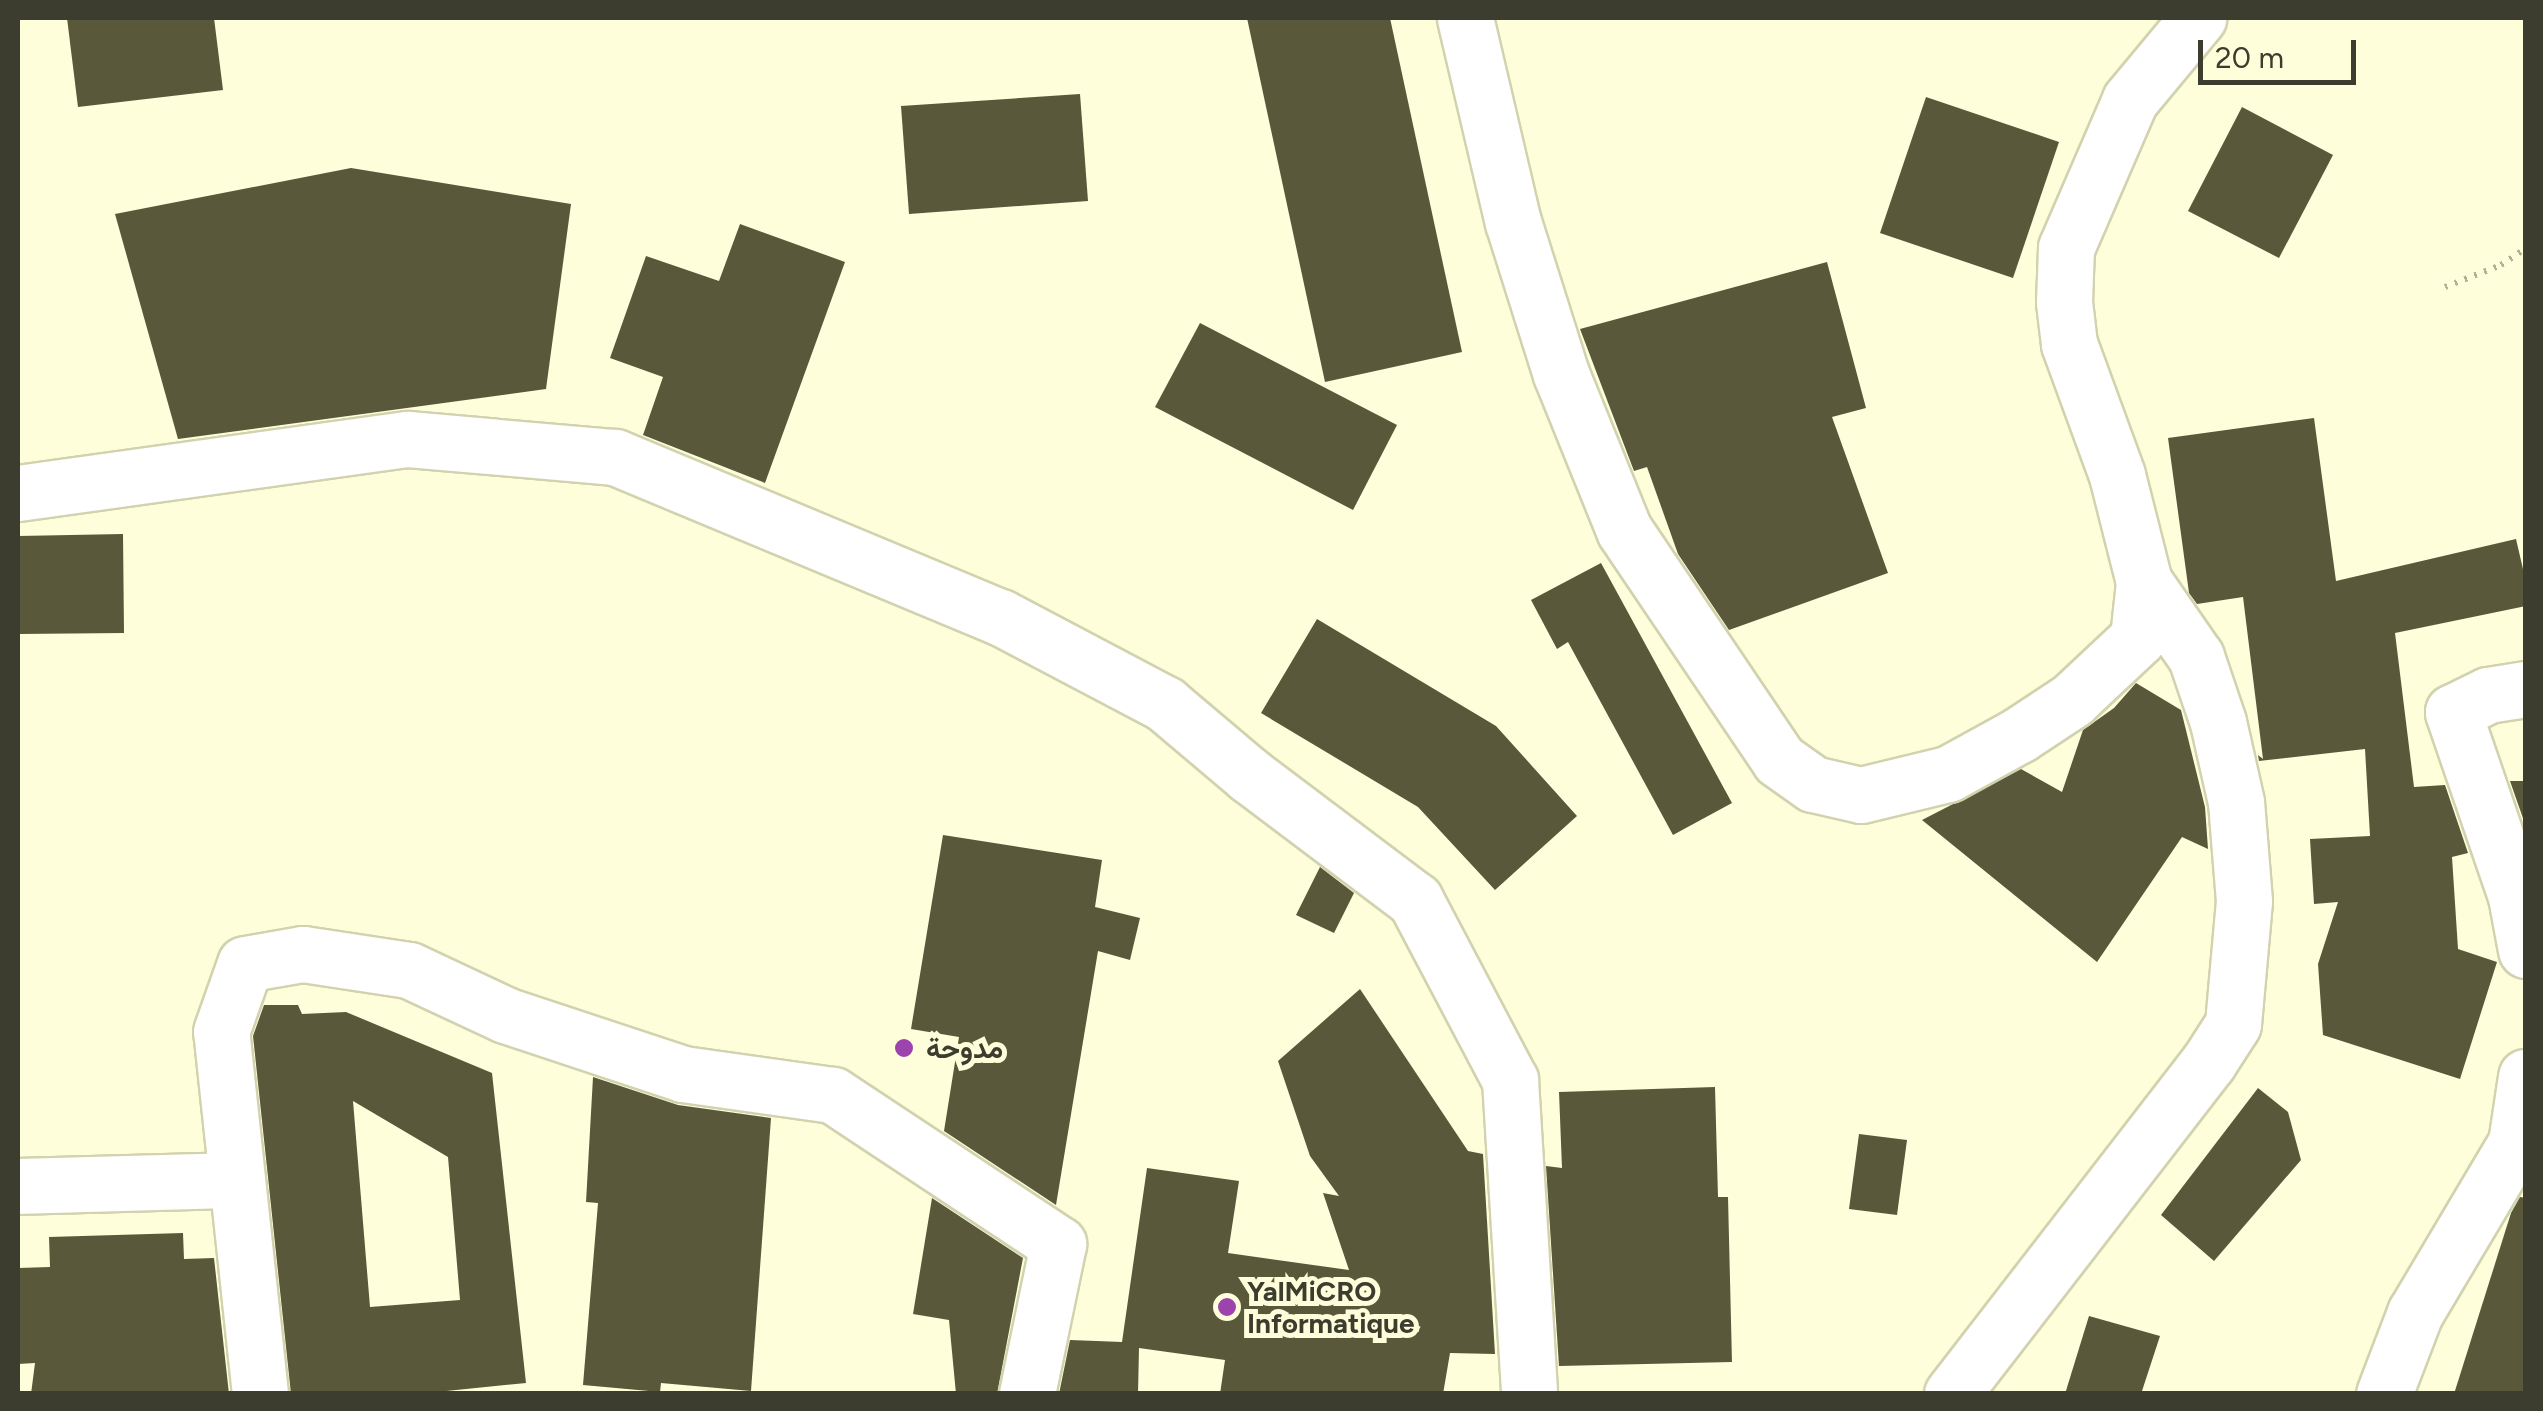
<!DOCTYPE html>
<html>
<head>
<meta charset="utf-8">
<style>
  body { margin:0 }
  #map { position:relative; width:2543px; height:1411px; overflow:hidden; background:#fefeda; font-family:Figtree,Vazirmatn,sans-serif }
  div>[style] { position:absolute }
  .building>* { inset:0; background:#59583a }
  .path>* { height:6px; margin-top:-3px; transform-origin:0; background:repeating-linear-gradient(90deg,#b0b095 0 2.5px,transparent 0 10.5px) }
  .roads { filter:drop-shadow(2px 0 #d2d2af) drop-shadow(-2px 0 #d2d2af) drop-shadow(0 2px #d2d2af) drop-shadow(0 -2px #d2d2af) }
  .minor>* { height:55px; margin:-27.5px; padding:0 27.5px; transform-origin:27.5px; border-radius:27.5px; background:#fff }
  .dots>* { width:28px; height:28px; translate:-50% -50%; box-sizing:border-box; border:5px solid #fefeda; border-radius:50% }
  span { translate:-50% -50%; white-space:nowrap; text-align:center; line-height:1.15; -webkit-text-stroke:10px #fefeda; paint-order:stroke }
  .poi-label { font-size:28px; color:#3d3d2f; font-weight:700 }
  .left { translate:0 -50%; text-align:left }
  .frame { position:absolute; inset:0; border:20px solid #3d3d2f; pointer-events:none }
  .scale { position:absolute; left:2198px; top:40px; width:158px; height:45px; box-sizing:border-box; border:5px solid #3d3d2f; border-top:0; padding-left:12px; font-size:30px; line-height:35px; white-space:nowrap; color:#3d3d2f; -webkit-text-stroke:8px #fefeda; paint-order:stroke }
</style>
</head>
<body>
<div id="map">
  <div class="building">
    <div style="clip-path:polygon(67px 18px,214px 18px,223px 90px,78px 107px)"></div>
    <div style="clip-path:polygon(1247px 18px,1390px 18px,1462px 352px,1325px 382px)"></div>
    <div style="clip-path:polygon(1080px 94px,1088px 201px,909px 214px,901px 106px)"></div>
    <div style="clip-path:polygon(1926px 97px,2059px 142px,2013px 278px,1880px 233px)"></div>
    <div style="clip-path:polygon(2242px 107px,2333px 155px,2279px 258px,2188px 211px)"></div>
    <div style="clip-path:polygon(351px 168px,571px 204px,546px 389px,178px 439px,115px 214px)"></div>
    <div style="clip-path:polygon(740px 224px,845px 262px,765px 483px,643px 435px,663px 377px,610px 358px,646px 256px,719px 281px)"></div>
    <div style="clip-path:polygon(1827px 262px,1866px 408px,1832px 417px,1888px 573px,1729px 630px,1678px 554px,1647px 467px,1634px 471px,1580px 329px)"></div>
    <div style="clip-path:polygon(1200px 323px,1397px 425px,1353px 510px,1155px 407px)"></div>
    <div style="clip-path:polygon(2314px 418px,2336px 581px,2516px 539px,2526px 582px,2526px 606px,2395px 633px,2414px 787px,2445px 785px,2468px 853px,2452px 857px,2458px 949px,2497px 962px,2460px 1079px,2323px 1035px,2318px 964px,2338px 902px,2314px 904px,2310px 839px,2370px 836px,2365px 749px,2259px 761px,2258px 755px,2263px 759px,2243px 597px,2197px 604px,2189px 593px,2168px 438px)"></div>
    <div style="clip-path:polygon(123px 534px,124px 633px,18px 634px,18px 536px)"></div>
    <div style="clip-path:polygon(1601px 563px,1732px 803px,1673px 835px,1568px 642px,1557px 649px,1531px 600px)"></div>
    <div style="clip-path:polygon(1317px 619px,1496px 726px,1577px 816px,1495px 890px,1418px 807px,1261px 713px)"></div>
    <div style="clip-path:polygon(2136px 683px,2181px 710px,2205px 807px,2208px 849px,2182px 837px,2097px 962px,1922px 820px,2021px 769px,2062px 792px,2083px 730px,2114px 708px)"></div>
    <div style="clip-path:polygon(2510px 781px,2526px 781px,2526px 827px)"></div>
    <div style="clip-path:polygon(943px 835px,1102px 860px,1095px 907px,1140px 918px,1130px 960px,1098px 951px,1056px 1205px,944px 1131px,959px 1037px,911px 1029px)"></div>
    <div style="clip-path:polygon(1320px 867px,1354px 893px,1334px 933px,1296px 915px)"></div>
    <div style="clip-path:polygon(1360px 989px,1468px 1151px,1483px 1154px,1495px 1354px,1450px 1353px,1443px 1394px,1220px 1394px,1225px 1360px,1139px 1348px,1138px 1394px,1059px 1394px,1070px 1340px,1122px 1342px,1147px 1168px,1239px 1181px,1228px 1253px,1349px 1270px,1323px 1193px,1339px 1196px,1310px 1156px,1278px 1061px)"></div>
    <div style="clip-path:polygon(evenodd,264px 1005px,298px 1005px,302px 1014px,346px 1012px,492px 1073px,526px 1383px,417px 1394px,291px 1394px,253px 1036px,264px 1005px,353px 1101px,448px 1157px,460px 1300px,370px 1307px,353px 1101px)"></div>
    <div style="clip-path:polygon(593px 1077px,678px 1105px,771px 1118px,751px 1391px,661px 1383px,660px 1392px,583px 1385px,598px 1203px,586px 1202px)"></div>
    <div style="clip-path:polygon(1715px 1087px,1718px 1197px,1728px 1197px,1732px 1362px,1559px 1366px,1546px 1166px,1562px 1168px,1559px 1092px)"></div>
    <div style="clip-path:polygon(2258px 1088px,2288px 1112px,2301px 1160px,2214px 1261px,2161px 1215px)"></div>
    <div style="clip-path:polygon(1859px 1134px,1907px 1140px,1897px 1215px,1849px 1209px)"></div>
    <div style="clip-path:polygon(2520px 1197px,2526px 1198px,2526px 1394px,2454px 1394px,2511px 1213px)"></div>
    <div style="clip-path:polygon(932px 1198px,1023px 1258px,997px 1394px,956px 1394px,949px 1320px,913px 1314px)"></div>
    <div style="clip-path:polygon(183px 1233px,184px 1259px,214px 1258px,229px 1394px,31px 1394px,35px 1363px,18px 1364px,18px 1268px,50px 1267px,49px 1237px)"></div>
    <div style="clip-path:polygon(2089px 1316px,2160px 1336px,2141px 1394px,2065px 1394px)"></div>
  </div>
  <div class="path">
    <div style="left:2445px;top:287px;width:60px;rotate:-21.4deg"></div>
    <div style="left:2501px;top:265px;width:30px;rotate:-34deg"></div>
  </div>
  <div class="roads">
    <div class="minor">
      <div style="left:1465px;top:18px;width:210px;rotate:76.8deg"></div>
      <div style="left:1513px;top:222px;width:159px;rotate:72.5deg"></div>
      <div style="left:1561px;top:374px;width:168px;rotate:68deg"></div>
      <div style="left:1624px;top:530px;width:277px;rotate:56deg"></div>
      <div style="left:1779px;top:760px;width:42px;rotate:35.2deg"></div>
      <div style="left:1813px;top:784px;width:49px;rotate:12.9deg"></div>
      <div style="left:1861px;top:795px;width:89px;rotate:-13.6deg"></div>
      <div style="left:1948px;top:774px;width:81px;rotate:-28.8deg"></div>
      <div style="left:2019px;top:735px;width:64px;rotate:-33.4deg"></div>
      <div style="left:2072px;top:700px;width:91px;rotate:-43.2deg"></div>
      <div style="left:2138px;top:638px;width:56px;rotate:-83.9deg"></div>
      <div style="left:2144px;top:582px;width:110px;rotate:-104.2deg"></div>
      <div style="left:2117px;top:475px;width:140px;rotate:-110.1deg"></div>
      <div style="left:2069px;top:344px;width:42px;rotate:-96.8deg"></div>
      <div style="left:2064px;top:302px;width:54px;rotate:-87.9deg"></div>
      <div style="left:2066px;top:248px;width:161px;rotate:-66.6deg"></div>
      <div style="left:2130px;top:100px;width:107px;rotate:-50.3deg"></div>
      <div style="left:18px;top:493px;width:394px;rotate:-7.9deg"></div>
      <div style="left:408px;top:439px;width:208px;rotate:5deg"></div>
      <div style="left:615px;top:457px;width:417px;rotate:22.6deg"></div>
      <div style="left:1000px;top:617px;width:187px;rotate:27.8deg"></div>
      <div style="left:1165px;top:704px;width:110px;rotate:40.2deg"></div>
      <div style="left:1249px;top:775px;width:208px;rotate:37deg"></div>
      <div style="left:1415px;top:900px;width:204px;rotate:62.2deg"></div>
      <div style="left:1510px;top:1080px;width:315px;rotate:86.5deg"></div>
      <div style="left:2526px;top:689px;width:38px;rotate:171deg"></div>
      <div style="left:2488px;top:695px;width:39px;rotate:154deg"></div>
      <div style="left:2453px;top:712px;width:194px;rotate:71.1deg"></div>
      <div style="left:2516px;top:896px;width:55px;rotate:79.5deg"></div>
      <div style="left:18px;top:1186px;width:219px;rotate:-1.6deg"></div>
      <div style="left:260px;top:1394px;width:364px;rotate:-96.1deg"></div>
      <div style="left:221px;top:1032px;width:72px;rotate:-70.6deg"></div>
      <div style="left:245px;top:964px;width:59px;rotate:-9.8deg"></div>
      <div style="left:303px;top:954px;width:107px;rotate:8.6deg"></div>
      <div style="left:409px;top:970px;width:106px;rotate:25.1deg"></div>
      <div style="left:505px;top:1015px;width:188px;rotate:18.3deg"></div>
      <div style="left:683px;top:1074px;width:151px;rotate:8deg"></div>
      <div style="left:833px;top:1095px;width:270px;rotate:33.5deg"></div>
      <div style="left:1058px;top:1244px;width:153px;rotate:101.7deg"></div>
      <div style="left:1952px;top:1394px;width:418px;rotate:-52.3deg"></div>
      <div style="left:2208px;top:1063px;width:46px;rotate:-57.3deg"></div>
      <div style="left:2233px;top:1024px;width:123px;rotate:-84.9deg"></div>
      <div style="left:2244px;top:901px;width:99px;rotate:-94.6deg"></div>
      <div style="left:2236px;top:802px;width:82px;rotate:-102.7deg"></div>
      <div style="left:2218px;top:722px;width:69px;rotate:-108.7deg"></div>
      <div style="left:2196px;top:657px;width:91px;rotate:-124.7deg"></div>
      <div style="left:2384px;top:1394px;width:87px;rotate:-69.1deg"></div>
      <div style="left:2415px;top:1313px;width:198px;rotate:-59.3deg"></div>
      <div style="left:2516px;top:1143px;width:67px;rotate:-81.4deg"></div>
    </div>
  </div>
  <div class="dots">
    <div style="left:904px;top:1048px;background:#9c43ae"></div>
    <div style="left:1227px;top:1307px;background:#9c43ae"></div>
  </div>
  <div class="poi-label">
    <span class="left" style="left:926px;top:1048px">مدوحة</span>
    <span class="left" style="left:1247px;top:1307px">YalMiCRO<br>Informatique</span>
  </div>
  <div class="frame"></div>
  <div class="scale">20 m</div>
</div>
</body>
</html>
